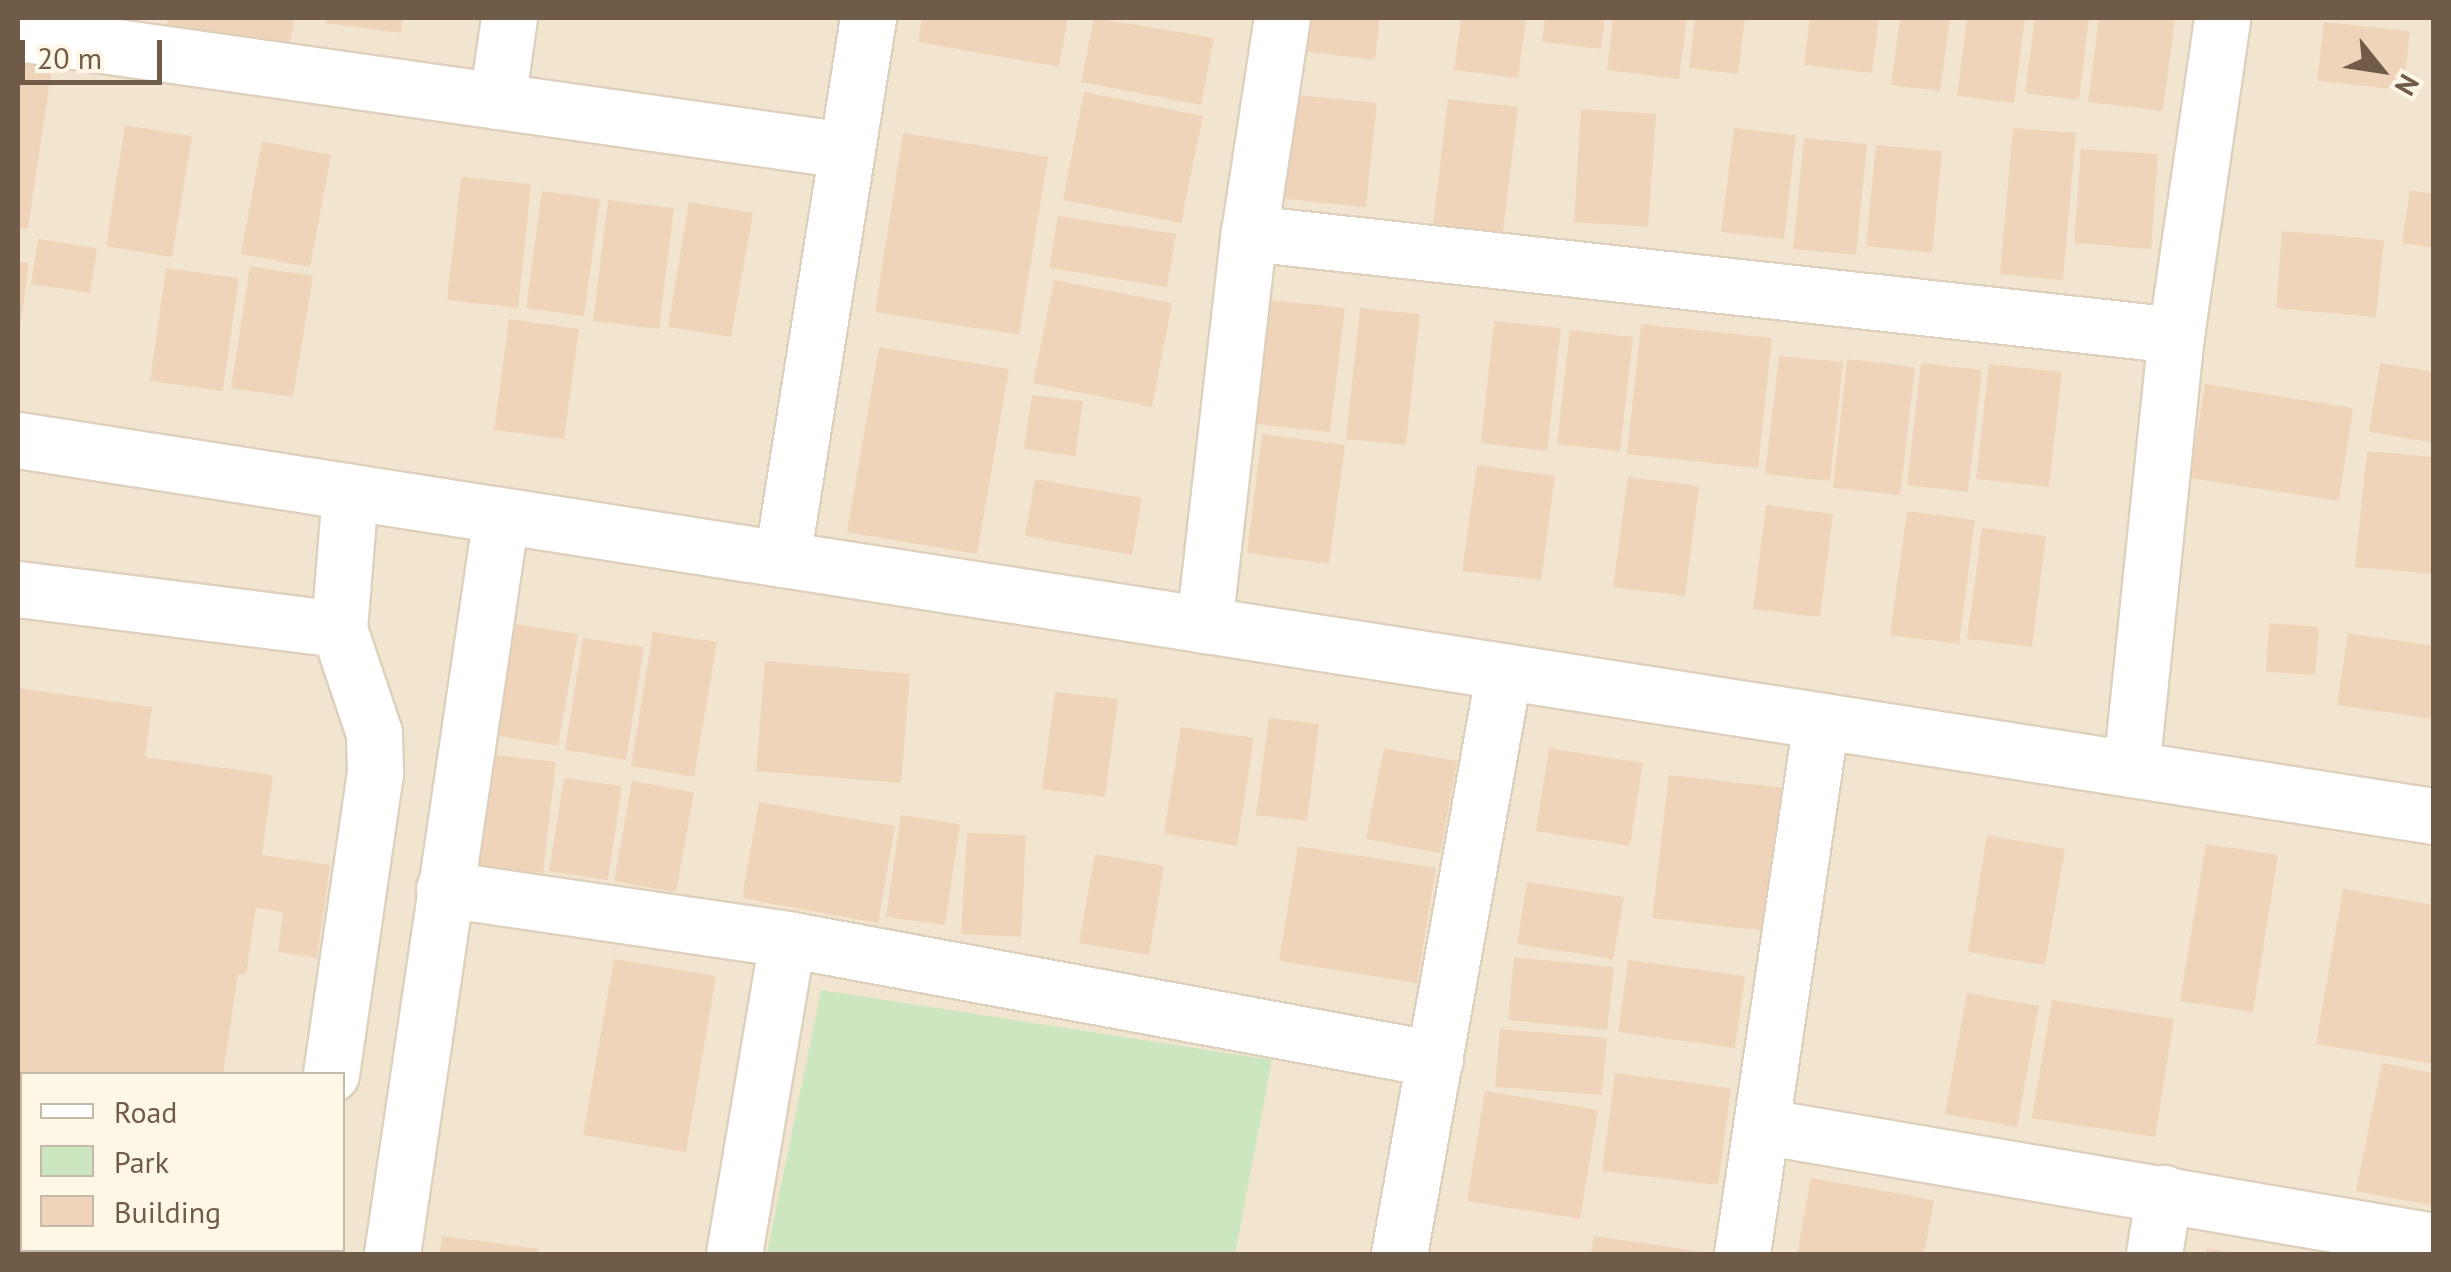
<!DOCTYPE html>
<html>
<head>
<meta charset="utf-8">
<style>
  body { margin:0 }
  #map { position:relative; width:2451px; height:1272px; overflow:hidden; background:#fbf3e0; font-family:"PT Sans",sans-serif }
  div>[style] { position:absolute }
  .residential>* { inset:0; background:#f2e5cf }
  .green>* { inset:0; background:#cce7c0 }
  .building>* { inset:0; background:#efd4b9 }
  .roads { filter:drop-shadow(2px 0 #ded0bd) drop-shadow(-2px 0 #ded0bd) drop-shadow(0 2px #ded0bd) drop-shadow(0 -2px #ded0bd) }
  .minor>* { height:55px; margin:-27.5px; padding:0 27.5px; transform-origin:27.5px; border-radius:27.5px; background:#fff }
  span { translate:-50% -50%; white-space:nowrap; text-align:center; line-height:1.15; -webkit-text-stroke:9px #fef7e6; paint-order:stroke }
  .frame { position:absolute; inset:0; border:20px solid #705b49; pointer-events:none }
  .legend { position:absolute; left:20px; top:1072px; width:325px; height:180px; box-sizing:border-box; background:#fef7e6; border:2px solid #c5b9a7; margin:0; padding:12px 18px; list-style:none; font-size:30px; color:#705b49 }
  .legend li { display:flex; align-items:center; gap:20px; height:50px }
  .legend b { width:50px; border:2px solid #c5b9a7 }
  .north { position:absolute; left:2331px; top:20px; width:100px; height:100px; -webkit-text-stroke:8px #fef7e6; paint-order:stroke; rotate:120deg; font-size:28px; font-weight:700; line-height:40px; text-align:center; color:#705b49 }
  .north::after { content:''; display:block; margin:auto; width:35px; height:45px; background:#705b49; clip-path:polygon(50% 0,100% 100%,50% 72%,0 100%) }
  .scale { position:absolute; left:20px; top:40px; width:142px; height:45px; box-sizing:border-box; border:5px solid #705b49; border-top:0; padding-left:12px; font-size:30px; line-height:35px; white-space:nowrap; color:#705b49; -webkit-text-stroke:8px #fef7e6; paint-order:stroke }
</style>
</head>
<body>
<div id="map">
  <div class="residential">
    <div style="clip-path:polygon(evenodd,18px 18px,2433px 18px,2433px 1254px,18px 1254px,18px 18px,22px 1074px,342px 1074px,342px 1250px,22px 1250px,22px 1074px)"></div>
  </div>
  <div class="green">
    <div style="clip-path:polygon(821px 990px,1272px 1060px,1235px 1254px,767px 1254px)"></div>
  </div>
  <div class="building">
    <div style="clip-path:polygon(168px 18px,295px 18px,285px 64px,164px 39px)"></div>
    <div style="clip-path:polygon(326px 18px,403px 18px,401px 33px,325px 23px)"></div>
    <div style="clip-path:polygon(922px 18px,1068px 18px,1059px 67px,918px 42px)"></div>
    <div style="clip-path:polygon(1094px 18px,1214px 38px,1201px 105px,1081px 82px)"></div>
    <div style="clip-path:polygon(1306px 18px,1380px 18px,1375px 60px,1302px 51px)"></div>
    <div style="clip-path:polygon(1461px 18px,1526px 18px,1518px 78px,1454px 70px)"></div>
    <div style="clip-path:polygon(1545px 18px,1605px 18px,1601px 49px,1542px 42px)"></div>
    <div style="clip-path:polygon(1613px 18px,1687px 18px,1679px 79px,1607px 70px)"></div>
    <div style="clip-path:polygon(1695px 18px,1745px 18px,1738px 74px,1689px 68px)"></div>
    <div style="clip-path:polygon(1810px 18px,1879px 18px,1872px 73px,1804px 65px)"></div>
    <div style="clip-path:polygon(1900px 18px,1950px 18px,1940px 91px,1891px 85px)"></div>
    <div style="clip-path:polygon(1967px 18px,2025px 18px,2014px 103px,1957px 96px)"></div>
    <div style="clip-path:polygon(2035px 18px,2089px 18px,2079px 100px,2025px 93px)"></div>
    <div style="clip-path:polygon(2099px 18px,2175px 18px,2163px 111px,2088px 102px)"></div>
    <div style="clip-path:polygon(2324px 22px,2410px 31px,2404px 90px,2317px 81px)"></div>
    <div style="clip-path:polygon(18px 62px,52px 67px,28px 229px,18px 228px)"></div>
    <div style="clip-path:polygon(1084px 92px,1203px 116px,1181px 223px,1063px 200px)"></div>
    <div style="clip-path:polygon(1296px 95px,1377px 103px,1366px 207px,1285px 199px)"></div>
    <div style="clip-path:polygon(1448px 99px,1518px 107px,1503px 232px,1433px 224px)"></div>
    <div style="clip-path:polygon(1581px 109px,1656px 114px,1648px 227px,1574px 222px)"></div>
    <div style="clip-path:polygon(125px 125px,192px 136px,172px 257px,106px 246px)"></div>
    <div style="clip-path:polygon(1734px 128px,1796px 135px,1784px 239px,1721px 232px)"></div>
    <div style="clip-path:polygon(2013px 128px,2076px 133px,2063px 280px,2000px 274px)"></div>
    <div style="clip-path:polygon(903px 133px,1048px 157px,1019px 335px,875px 312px)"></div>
    <div style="clip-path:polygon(1804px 138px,1867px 144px,1856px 255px,1793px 249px)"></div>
    <div style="clip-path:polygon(262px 141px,331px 155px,310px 267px,241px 254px)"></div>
    <div style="clip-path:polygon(1876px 145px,1942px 151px,1932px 253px,1866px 246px)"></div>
    <div style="clip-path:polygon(2081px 149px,2158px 154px,2151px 249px,2074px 243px)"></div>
    <div style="clip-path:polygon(461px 177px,531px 184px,518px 308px,447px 300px)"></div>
    <div style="clip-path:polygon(2410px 190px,2434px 194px,2434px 248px,2402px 243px)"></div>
    <div style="clip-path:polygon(542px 191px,600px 199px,584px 316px,526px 308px)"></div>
    <div style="clip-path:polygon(608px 200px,674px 208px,659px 329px,593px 321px)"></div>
    <div style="clip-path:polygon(689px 202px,753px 213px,731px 337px,668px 327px)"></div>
    <div style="clip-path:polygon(1058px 216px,1176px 234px,1167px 287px,1049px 268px)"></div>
    <div style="clip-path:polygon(2282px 231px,2384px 240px,2376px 317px,2276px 308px)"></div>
    <div style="clip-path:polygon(38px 239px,97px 248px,90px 293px,31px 284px)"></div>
    <div style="clip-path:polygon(18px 262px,29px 263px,20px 329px,18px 329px)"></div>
    <div style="clip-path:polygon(250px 266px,313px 276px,293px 397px,231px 388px)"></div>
    <div style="clip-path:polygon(166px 268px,239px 278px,223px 391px,150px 381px)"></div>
    <div style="clip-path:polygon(1054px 280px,1172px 303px,1152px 407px,1033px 383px)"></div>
    <div style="clip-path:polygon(1270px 300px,1345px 308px,1330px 432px,1256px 424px)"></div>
    <div style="clip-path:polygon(1360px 308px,1420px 314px,1406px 445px,1346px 439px)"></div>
    <div style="clip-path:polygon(509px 319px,579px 329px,564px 439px,494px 430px)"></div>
    <div style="clip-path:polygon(1494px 321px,1561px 328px,1547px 451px,1481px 443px)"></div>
    <div style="clip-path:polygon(1641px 324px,1772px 338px,1758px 468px,1627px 454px)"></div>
    <div style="clip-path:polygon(1570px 330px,1633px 337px,1620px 451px,1557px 444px)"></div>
    <div style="clip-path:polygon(879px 347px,1009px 369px,977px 554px,847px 532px)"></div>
    <div style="clip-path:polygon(1779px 356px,1843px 362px,1830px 481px,1765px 474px)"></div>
    <div style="clip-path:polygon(1847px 359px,1915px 367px,1900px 495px,1833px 488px)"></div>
    <div style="clip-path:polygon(1921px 363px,1982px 370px,1968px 492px,1907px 485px)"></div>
    <div style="clip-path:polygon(2380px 363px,2434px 372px,2434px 443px,2369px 432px)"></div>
    <div style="clip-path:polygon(1989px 364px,2062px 372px,2049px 487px,1976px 479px)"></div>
    <div style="clip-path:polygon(2205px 384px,2353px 408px,2339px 501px,2190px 478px)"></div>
    <div style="clip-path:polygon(1032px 395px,1083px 401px,1075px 456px,1024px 449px)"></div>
    <div style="clip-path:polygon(1262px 434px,1345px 445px,1329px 564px,1247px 553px)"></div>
    <div style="clip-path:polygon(2367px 451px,2434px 457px,2434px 574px,2355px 567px)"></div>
    <div style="clip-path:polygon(1477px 465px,1555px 476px,1541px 580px,1462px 571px)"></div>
    <div style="clip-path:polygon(1628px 477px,1699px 486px,1685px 596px,1613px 587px)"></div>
    <div style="clip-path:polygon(1035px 479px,1142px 498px,1132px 555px,1025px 536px)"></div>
    <div style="clip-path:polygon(1766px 505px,1833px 514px,1820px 617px,1753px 609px)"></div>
    <div style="clip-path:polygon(1907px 511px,1975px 520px,1959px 644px,1890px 635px)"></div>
    <div style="clip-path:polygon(1982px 528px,2046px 536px,2032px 647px,1967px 639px)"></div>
    <div style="clip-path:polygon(2269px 623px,2319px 627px,2315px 675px,2266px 672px)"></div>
    <div style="clip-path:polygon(516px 624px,578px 634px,558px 746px,497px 736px)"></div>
    <div style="clip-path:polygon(653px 632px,717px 642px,694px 777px,631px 766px)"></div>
    <div style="clip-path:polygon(2348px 633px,2434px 646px,2434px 719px,2337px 705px)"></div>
    <div style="clip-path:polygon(583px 638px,644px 647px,626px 760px,565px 750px)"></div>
    <div style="clip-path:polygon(765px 661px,910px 674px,901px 783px,756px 771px)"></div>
    <div style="clip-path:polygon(18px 688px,152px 707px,145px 757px,273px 775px,262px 855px,330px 865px,317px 958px,278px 952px,283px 912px,256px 908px,246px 974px,238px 974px,223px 1074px,22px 1074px,22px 1250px,198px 1250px,198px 1254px,18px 1254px)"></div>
    <div style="clip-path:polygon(1055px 692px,1118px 699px,1105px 797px,1042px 789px)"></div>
    <div style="clip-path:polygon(1269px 718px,1319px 724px,1307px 821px,1256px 815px)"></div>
    <div style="clip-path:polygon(1181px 727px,1254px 738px,1237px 846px,1164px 834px)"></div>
    <div style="clip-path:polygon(1384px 748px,1457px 761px,1440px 853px,1366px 839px)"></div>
    <div style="clip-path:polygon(1549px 748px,1643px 763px,1630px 846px,1536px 831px)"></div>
    <div style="clip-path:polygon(486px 754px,556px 762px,543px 873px,473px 865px)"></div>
    <div style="clip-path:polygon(1669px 775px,1784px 788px,1766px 931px,1652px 918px)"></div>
    <div style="clip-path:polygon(564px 778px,622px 786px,608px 880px,549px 871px)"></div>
    <div style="clip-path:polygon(632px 781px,694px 792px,676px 892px,614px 881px)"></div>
    <div style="clip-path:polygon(759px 802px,895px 826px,878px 923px,742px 898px)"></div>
    <div style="clip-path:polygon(901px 815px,960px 824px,945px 925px,886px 917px)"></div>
    <div style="clip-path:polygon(967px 833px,1026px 835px,1021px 937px,961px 934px)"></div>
    <div style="clip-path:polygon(1987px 835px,2065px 849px,2045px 965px,1968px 952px)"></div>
    <div style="clip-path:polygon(2206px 844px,2278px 855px,2253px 1012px,2180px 1001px)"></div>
    <div style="clip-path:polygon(1298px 846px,1436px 868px,1417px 983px,1279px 961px)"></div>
    <div style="clip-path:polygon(1095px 854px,1164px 866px,1149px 955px,1079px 943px)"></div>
    <div style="clip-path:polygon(1527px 882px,1624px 897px,1613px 959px,1517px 944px)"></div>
    <div style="clip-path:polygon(2343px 889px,2434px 905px,2434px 1064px,2316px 1044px)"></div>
    <div style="clip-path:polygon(1514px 957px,1614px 967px,1607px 1030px,1508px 1020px)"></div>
    <div style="clip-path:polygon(614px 959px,716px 976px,686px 1152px,583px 1135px)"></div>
    <div style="clip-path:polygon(1628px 960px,1745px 976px,1735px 1048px,1618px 1032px)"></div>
    <div style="clip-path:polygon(1967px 993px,2039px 1006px,2017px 1127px,1945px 1114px)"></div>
    <div style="clip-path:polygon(2052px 1000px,2174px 1019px,2155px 1137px,2032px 1118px)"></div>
    <div style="clip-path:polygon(1500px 1029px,1607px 1038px,1602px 1095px,1495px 1087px)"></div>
    <div style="clip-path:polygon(2382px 1063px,2434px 1073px,2434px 1206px,2356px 1191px)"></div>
    <div style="clip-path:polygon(1615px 1073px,1731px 1088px,1718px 1185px,1602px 1171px)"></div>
    <div style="clip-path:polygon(1485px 1091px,1598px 1110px,1580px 1219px,1467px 1201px)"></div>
    <div style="clip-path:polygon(1811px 1178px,1934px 1200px,1924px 1254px,1797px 1254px)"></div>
    <div style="clip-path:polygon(442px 1236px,539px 1249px,538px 1254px,440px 1254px)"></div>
    <div style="clip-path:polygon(1594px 1236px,1697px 1251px,1697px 1254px,1591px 1254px)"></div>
    <div style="clip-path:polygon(2207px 1248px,2232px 1253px,2232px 1254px,2206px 1254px)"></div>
  </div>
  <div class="roads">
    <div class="minor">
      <div style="left:18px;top:33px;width:835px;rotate:8.05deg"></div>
      <div style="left:497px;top:101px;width:84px;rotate:-81.8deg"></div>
      <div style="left:1249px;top:233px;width:933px;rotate:6.28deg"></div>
      <div style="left:18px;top:440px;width:2445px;rotate:8.85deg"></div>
      <div style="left:782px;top:559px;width:548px;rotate:-80.97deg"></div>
      <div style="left:18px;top:589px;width:323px;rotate:7.1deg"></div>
      <div style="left:1204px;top:625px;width:395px;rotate:-83.5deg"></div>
      <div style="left:1249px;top:233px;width:218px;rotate:-81.3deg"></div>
      <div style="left:2131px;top:769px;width:436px;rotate:-84.1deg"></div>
      <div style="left:2176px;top:335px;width:320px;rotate:-81.7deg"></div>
      <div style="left:444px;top:889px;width:347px;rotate:8.3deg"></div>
      <div style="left:787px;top:939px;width:659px;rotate:10.49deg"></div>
      <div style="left:331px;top:1074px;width:303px;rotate:-81.7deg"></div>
      <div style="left:375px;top:774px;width:41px;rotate:-91.4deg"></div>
      <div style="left:374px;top:733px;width:110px;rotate:-108.6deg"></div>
      <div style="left:339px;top:629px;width:138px;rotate:-85.4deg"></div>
      <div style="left:1761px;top:1126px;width:683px;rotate:9.7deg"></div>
      <div style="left:305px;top:1254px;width:4px;rotate:-76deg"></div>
      <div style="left:392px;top:1254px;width:746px;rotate:-81.6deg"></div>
      <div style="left:734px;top:1254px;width:319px;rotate:-80.4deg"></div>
      <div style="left:1399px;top:1254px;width:592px;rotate:-79.79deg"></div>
      <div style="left:1742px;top:1254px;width:539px;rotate:-81.57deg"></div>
      <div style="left:2154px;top:1254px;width:62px;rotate:-80.7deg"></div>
    </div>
  </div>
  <div class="frame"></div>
  <ul class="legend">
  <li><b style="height:12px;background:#fff"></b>Road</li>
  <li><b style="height:28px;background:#cce7c0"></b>Park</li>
  <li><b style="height:28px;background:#efd4b9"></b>Building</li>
  </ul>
  <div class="north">N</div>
  <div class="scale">20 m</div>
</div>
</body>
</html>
